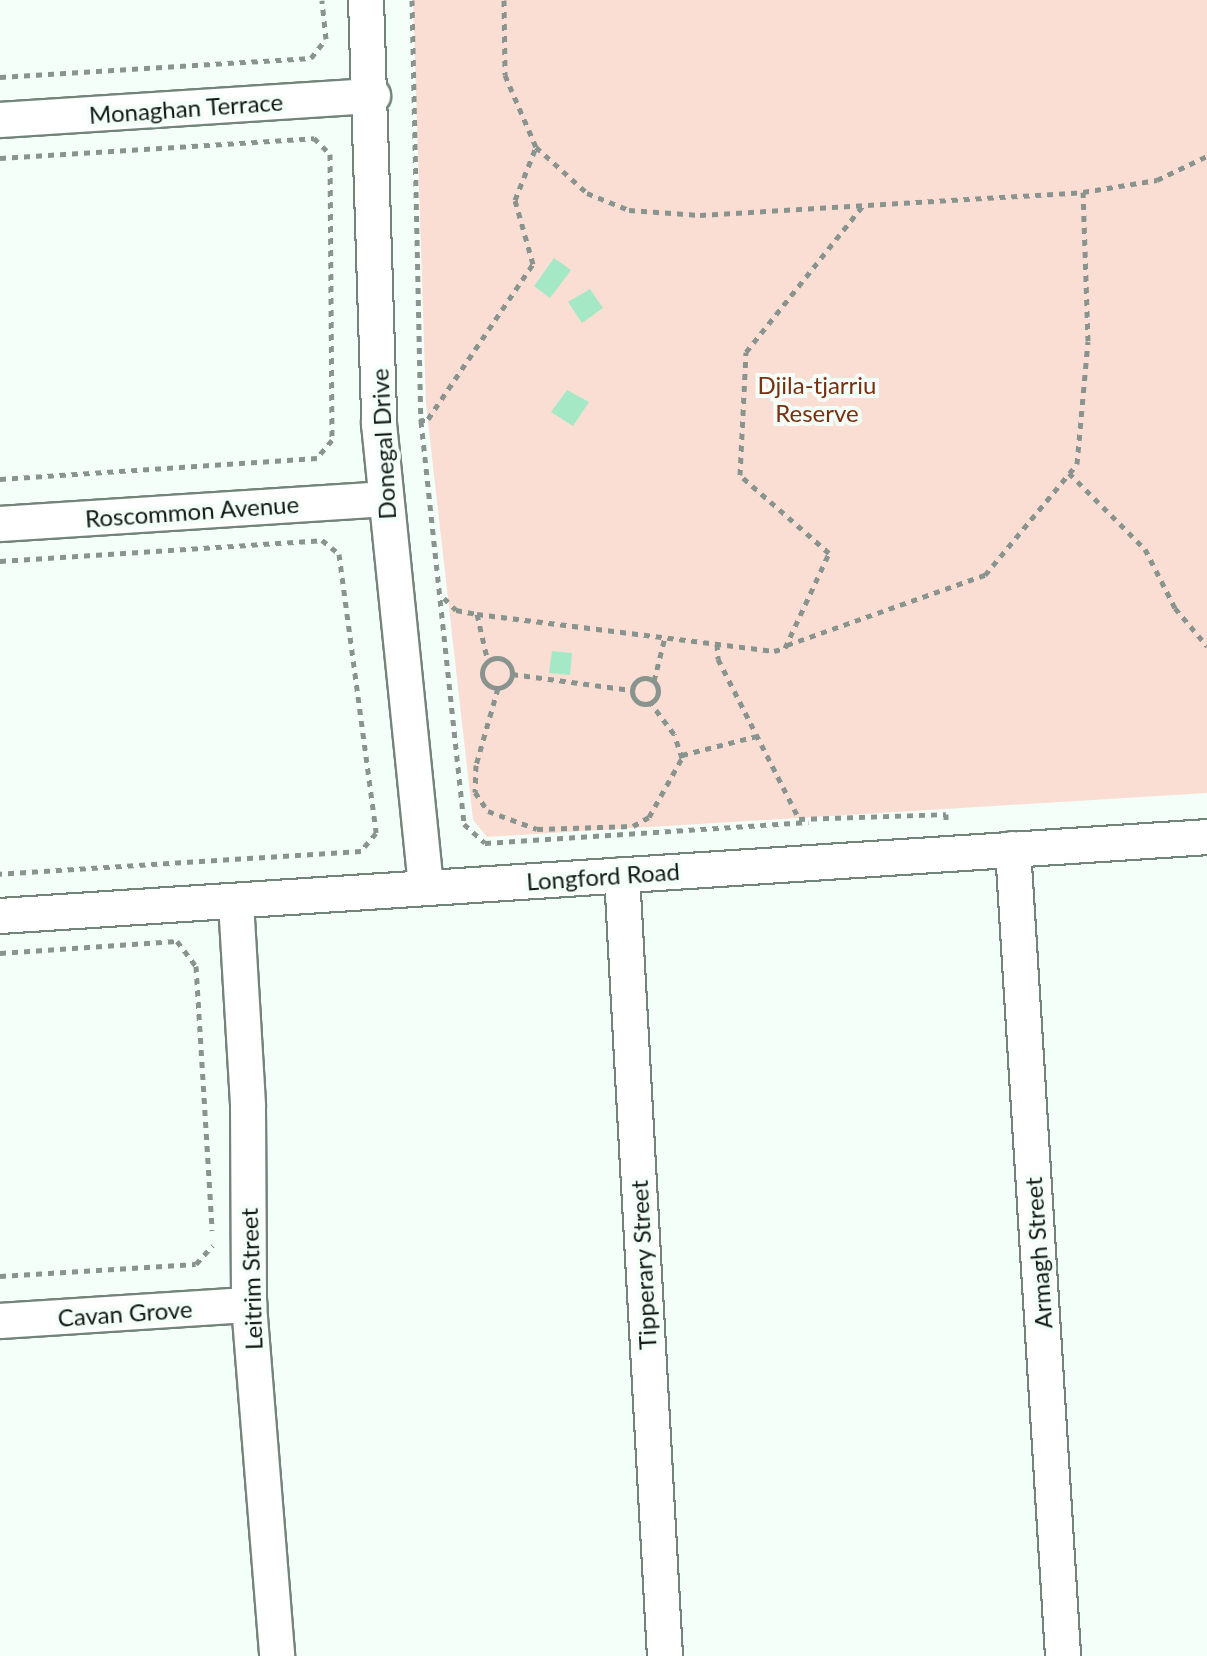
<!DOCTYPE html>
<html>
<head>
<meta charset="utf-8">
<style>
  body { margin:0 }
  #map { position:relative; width:1207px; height:1656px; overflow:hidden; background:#f3fff8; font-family:Lato,sans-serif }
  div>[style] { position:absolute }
  .green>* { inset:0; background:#faded4 }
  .building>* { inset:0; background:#a4e8c5 }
  .path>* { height:5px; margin-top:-2.5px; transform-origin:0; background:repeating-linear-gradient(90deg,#8a948e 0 6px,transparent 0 12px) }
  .path>.ring { margin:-2.5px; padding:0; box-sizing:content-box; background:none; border:5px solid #8a948e; border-radius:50% }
  .roads { filter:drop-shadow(2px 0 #73847b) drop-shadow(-2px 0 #73847b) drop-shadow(0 2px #73847b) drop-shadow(0 -2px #73847b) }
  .minor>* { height:34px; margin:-17px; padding:0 17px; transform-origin:17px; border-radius:17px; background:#fff }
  span { translate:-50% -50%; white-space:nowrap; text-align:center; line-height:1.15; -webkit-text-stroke:8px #f3fff8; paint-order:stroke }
  .street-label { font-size:24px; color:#131a16 }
  .park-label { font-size:24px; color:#7a2f0e }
</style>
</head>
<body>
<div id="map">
  <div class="green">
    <div style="clip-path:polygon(413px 0,1207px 0,1207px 793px,487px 837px,473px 820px,426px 404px)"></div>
  </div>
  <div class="building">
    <div style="clip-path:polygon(554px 258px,571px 270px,550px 298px,534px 286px)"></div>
    <div style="clip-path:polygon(590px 289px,603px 308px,582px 323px,568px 302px)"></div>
    <div style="clip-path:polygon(567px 390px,589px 402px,573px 426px,551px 412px)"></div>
    <div style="clip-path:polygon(552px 651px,572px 653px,570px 675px,549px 673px)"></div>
  </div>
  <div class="path">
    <div style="left:412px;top:0;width:421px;rotate:88.8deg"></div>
    <div style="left:421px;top:421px;width:405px;rotate:83.9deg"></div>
    <div style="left:464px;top:824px;width:28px;rotate:42deg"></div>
    <div style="left:485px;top:843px;width:324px;rotate:-3.7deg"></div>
    <div style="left:504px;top:0;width:75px;rotate:89.2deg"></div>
    <div style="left:505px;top:75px;width:78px;rotate:66.7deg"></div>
    <div style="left:536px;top:147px;width:69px;rotate:42deg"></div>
    <div style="left:587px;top:193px;width:45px;rotate:22deg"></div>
    <div style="left:629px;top:210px;width:71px;rotate:4deg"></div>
    <div style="left:700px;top:215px;width:384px;rotate:-3.4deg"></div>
    <div style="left:1083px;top:192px;width:75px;rotate:-9.2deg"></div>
    <div style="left:1157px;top:180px;width:55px;rotate:-25.6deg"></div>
    <div style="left:0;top:77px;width:312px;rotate:-3.5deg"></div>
    <div style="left:311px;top:58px;width:24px;rotate:-52deg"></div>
    <div style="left:326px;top:39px;width:39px;rotate:-96deg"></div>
    <div style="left:0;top:158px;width:315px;rotate:-3.6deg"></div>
    <div style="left:314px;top:138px;width:23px;rotate:45deg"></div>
    <div style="left:330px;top:154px;width:286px;rotate:89.6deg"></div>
    <div style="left:332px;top:440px;width:23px;rotate:130deg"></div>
    <div style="left:317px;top:458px;width:318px;rotate:176.2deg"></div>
    <div style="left:419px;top:421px;width:9px;rotate:-13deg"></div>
    <div style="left:428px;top:419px;width:187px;rotate:-55.9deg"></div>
    <div style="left:533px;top:264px;width:66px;rotate:-105.7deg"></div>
    <div style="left:515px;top:200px;width:57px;rotate:-68.4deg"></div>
    <div style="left:1069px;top:473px;width:107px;rotate:45deg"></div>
    <div style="left:1145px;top:549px;width:66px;rotate:63deg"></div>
    <div style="left:1175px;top:608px;width:50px;rotate:49.9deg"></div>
    <div style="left:0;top:561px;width:323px;rotate:-3.7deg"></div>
    <div style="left:322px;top:540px;width:22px;rotate:39deg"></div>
    <div style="left:339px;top:554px;width:281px;rotate:82.4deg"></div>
    <div style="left:376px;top:833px;width:23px;rotate:130deg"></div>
    <div style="left:361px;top:851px;width:362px;rotate:176.4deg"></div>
    <div style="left:444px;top:598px;width:17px;rotate:45deg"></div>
    <div style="left:456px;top:610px;width:21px;rotate:11deg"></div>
    <div style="left:477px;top:614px;width:299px;rotate:7.1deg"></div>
    <div style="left:774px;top:651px;width:11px;rotate:-15deg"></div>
    <div style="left:785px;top:648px;width:105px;rotate:-65.1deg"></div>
    <div style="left:829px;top:553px;width:118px;rotate:-138.8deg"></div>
    <div style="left:740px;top:475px;width:123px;rotate:-87.2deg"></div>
    <div style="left:746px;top:352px;width:189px;rotate:-51.4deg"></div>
    <div style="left:477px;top:614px;width:49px;rotate:77.1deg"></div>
    <div style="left:717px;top:644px;width:15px;rotate:86deg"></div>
    <div style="left:718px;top:659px;width:179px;rotate:63.1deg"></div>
    <div style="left:799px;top:819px;width:147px;rotate:-1.9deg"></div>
    <div style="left:946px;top:814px;width:8px;rotate:90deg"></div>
    <div style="left:787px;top:645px;width:210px;rotate:-19.5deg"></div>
    <div style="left:985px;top:575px;width:144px;rotate:-50.3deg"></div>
    <div style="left:1077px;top:464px;width:123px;rotate:-84.9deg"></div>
    <div style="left:1088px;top:341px;width:149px;rotate:-91.9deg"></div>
    <div class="ring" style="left:482px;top:658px;width:25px;height:25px"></div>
    <div style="left:512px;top:674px;width:120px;rotate:7.7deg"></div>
    <div class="ring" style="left:632px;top:678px;width:21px;height:21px"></div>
    <div style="left:654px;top:681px;width:45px;rotate:-76deg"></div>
    <div style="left:498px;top:688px;width:80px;rotate:105.9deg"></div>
    <div style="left:476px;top:765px;width:27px;rotate:92deg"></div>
    <div style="left:475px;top:792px;width:23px;rotate:56deg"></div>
    <div style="left:488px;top:811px;width:52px;rotate:20.2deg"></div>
    <div style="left:537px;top:829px;width:96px;rotate:-1.8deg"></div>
    <div style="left:633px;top:826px;width:18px;rotate:-29deg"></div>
    <div style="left:649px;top:817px;width:68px;rotate:-60.8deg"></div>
    <div style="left:682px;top:758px;width:25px;rotate:-108deg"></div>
    <div style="left:674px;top:734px;width:39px;rotate:-127deg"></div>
    <div style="left:682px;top:755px;width:77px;rotate:-14.2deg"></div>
    <div style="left:0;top:953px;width:177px;rotate:-3.9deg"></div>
    <div style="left:177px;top:941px;width:31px;rotate:53deg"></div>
    <div style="left:196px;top:966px;width:265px;rotate:86.5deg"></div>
    <div style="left:0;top:1276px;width:196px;rotate:-3.5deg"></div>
    <div style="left:196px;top:1264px;width:25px;rotate:-48deg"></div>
  </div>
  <div class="roads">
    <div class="minor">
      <div style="left:366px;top:0;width:424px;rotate:88.2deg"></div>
      <div style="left:379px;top:424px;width:465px;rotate:84.2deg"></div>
      <div style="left:0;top:120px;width:374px;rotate:-3.7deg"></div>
      <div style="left:0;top:524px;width:386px;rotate:-3.7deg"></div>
      <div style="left:1013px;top:849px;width:809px;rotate:86.45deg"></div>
      <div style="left:622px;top:875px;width:782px;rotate:86.85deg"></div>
      <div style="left:236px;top:902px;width:205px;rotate:86.6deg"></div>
      <div style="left:248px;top:1107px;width:198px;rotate:89.7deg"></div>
      <div style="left:249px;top:1305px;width:352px;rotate:85.4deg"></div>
      <div style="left:0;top:916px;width:1210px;rotate:-3.74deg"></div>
      <div style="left:0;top:1321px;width:250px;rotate:-3.7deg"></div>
    </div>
  </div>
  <div class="street-label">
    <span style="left:186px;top:108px;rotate:-4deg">Monaghan Terrace</span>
    <span style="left:383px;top:444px;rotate:-93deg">Donegal Drive</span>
    <span style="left:192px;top:511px;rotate:-4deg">Roscommon Avenue</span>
    <span style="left:603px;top:876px;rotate:-4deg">Longford Road</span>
    <span style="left:1038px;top:1253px;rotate:-94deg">Armagh Street</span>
    <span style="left:643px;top:1265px;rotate:-93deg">Tipperary Street</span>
    <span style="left:251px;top:1279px;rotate:-92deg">Leitrim Street</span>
    <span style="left:125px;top:1313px;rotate:-4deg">Cavan Grove</span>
  </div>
  <div class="park-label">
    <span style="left:817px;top:399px">Djila-tjarriu<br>Reserve</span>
  </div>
</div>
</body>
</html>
